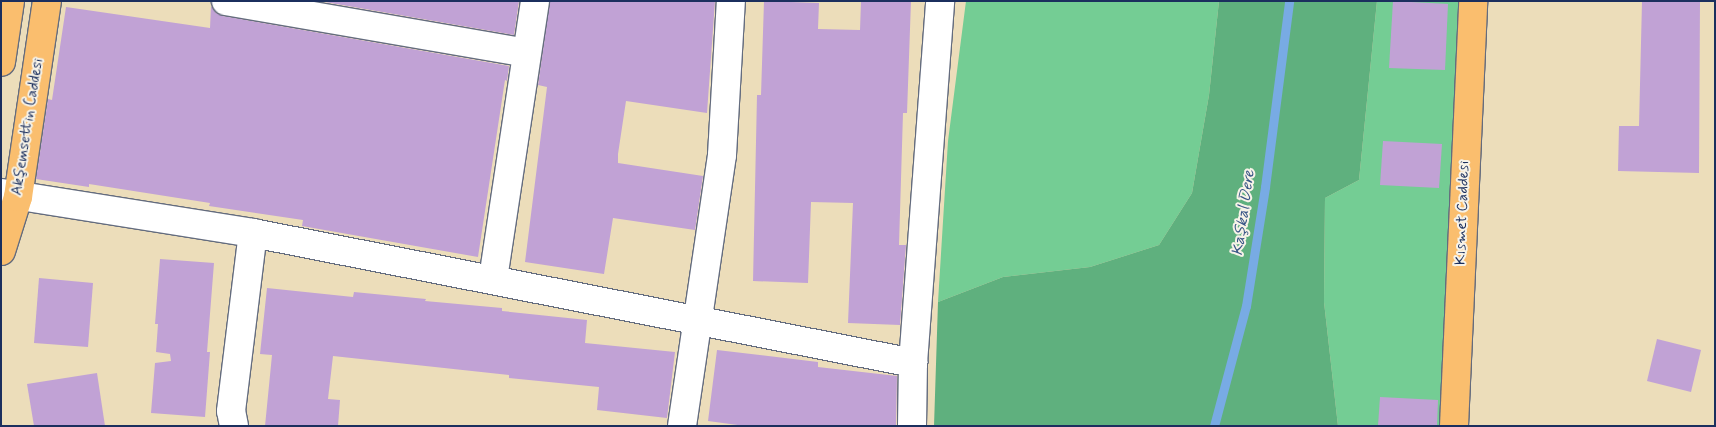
<!DOCTYPE html>
<html>
<head>
<meta charset="utf-8">
<style>
  body { margin:0 }
  #map { position:relative; width:1716px; height:427px; overflow:hidden; background:#ecddba; font-family:Mynerve,sans-serif }
  div>[style] { position:absolute }
  .green>* { inset:0; background:#74cd94 }
  .forest>* { inset:0; background:#5fb07e }
  .stream>* { height:9px; margin:-4.5px; padding:0 4.5px; transform-origin:4.5px; border-radius:4.5px; background:#78abe4 }
  .building>* { inset:0; background:#c1a2d5 }
  .roads { filter:drop-shadow(1px 0 #646c7e) drop-shadow(-1px 0 #646c7e) drop-shadow(0 1px #646c7e) drop-shadow(0 -1px #646c7e) }
  .minor>* { height:28px; margin:-14px; padding:0 14px; transform-origin:14px; border-radius:14px; background:#fff }
  .major>* { height:28px; margin:-14px; padding:0 14px; transform-origin:14px; border-radius:14px; background:#fabe6e }
  span { translate:-50% -50%; white-space:nowrap; text-align:center; line-height:1.15; -webkit-text-stroke:4px #f7f3e8; paint-order:stroke }
  .street-label { font-size:15px; color:#1b2f5e }
  .water-label { font-size:16px; color:#375486; font-style:italic }
  .frame { position:absolute; inset:0; border:2px solid #1b2f5e; pointer-events:none }
</style>
</head>
<body>
<div id="map">
  <div class="green">
    <div style="clip-path:polygon(966px 1px,1219px 1px,1209px 95px,1192px 193px,1159px 245px,1090px 267px,1003px 277px,938px 302px,948px 141px)"></div>
    <div style="clip-path:polygon(1377px 1px,1460px 1px,1441px 426px,1338px 426px,1324px 302px,1325px 198px,1359px 180px)"></div>
  </div>
  <div class="forest">
    <div style="clip-path:polygon(1219px 1px,1377px 1px,1359px 180px,1325px 198px,1324px 302px,1338px 426px,934px 426px,938px 302px,1003px 277px,1090px 267px,1159px 245px,1192px 193px,1209px 95px)"></div>
  </div>
  <div class="stream">
    <div style="left:1214px;top:426px;width:124px;rotate:-75.1deg"></div>
    <div style="left:1246px;top:306px;width:121px;rotate:-80.9deg"></div>
    <div style="left:1265px;top:187px;width:188px;rotate:-82.6deg"></div>
  </div>
  <div class="building">
    <div style="clip-path:polygon(319px 1px,519px 1px,514px 35px)"></div>
    <div style="clip-path:polygon(550px 1px,715px 1px,707px 113px,626px 101px,618px 154px,618px 163px,703px 176px,695px 230px,613px 218px,604px 274px,525px 262px,547px 87px,538px 85px)"></div>
    <div style="clip-path:polygon(764px 1px,819px 3px,818px 29px,860px 30px,861px 1px,911px 1px,907px 113px,903px 113px,899px 245px,906px 245px,900px 325px,848px 323px,853px 203px,811px 202px,808px 283px,753px 281px,757px 95px,761px 95px)"></div>
    <div style="clip-path:polygon(1393px 1px,1448px 4px,1445px 70px,1389px 68px)"></div>
    <div style="clip-path:polygon(1642px 1px,1700px 1px,1699px 173px,1618px 171px,1619px 126px,1639px 126px)"></div>
    <div style="clip-path:polygon(211px 6px,216px 13px,223px 16px,509px 66px,507px 81px,505px 80px,478px 257px,302px 226px,303px 220px,209px 206px,210px 203px,89px 184px,89px 187px,36px 179px,48px 99px,52px 100px,66px 7px,210px 28px)"></div>
    <div style="clip-path:polygon(1383px 141px,1442px 144px,1439px 188px,1380px 185px)"></div>
    <div style="clip-path:polygon(160px 259px,214px 263px,207px 352px,210px 352px,205px 417px,151px 413px,155px 363px,171px 361px,170px 354px,156px 352px,158px 324px,155px 324px)"></div>
    <div style="clip-path:polygon(39px 278px,93px 283px,88px 347px,34px 343px)"></div>
    <div style="clip-path:polygon(267px 288px,353px 297px,354px 292px,426px 299px,425px 301px,502px 308px,502px 311px,587px 320px,585px 343px,675px 352px,667px 418px,597px 410px,599px 387px,509px 378px,509px 375px,333px 356px,328px 399px,340px 400px,338px 426px,265px 426px,272px 355px,260px 354px)"></div>
    <div style="clip-path:polygon(1657px 339px,1701px 350px,1691px 392px,1647px 381px)"></div>
    <div style="clip-path:polygon(717px 350px,818px 362px,818px 367px,897px 376px,896px 426px,745px 426px,708px 421px)"></div>
    <div style="clip-path:polygon(97px 373px,105px 426px,34px 426px,27px 384px)"></div>
    <div style="clip-path:polygon(1380px 397px,1438px 400px,1437px 426px,1378px 426px)"></div>
  </div>
  <div class="roads">
    <div class="minor">
      <div style="left:226px;top:1px;width:305px;rotate:9.8deg"></div>
      <div style="left:1px;top:193px;width:255px;rotate:9deg"></div>
      <div style="left:253px;top:233px;width:673px;rotate:11.14deg"></div>
      <div style="left:493px;top:279px;width:281px;rotate:-81.4deg"></div>
      <div style="left:234px;top:426px;width:15px;rotate:-101deg"></div>
      <div style="left:231px;top:411px;width:179px;rotate:-83deg"></div>
      <div style="left:682px;top:426px;width:274px;rotate:-81.6deg"></div>
      <div style="left:722px;top:155px;width:154px;rotate:-86.7deg"></div>
      <div style="left:912px;top:426px;width:63px;rotate:-89.1deg"></div>
      <div style="left:913px;top:363px;width:363px;rotate:-85.7deg"></div>
    </div>
    <div class="major">
      <div style="left:1px;top:62px;width:62px;rotate:-81.6deg"></div>
      <div style="left:1px;top:251px;width:57px;rotate:-72.5deg"></div>
      <div style="left:18px;top:197px;width:198px;rotate:-81.6deg"></div>
      <div style="left:1454px;top:426px;width:425px;rotate:-87.4deg"></div>
    </div>
  </div>
  <div class="street-label">
    <span style="left:28px;top:127px;rotate:-81deg">Akşemsettin Caddesi</span>
    <span style="left:1463px;top:213px;rotate:-88deg">Kısmet Caddesi</span>
  </div>
  <div class="water-label">
    <span style="left:1244px;top:213px;rotate:-82deg">Kaşkal Dere</span>
  </div>
  <div class="frame"></div>
</div>
</body>
</html>
